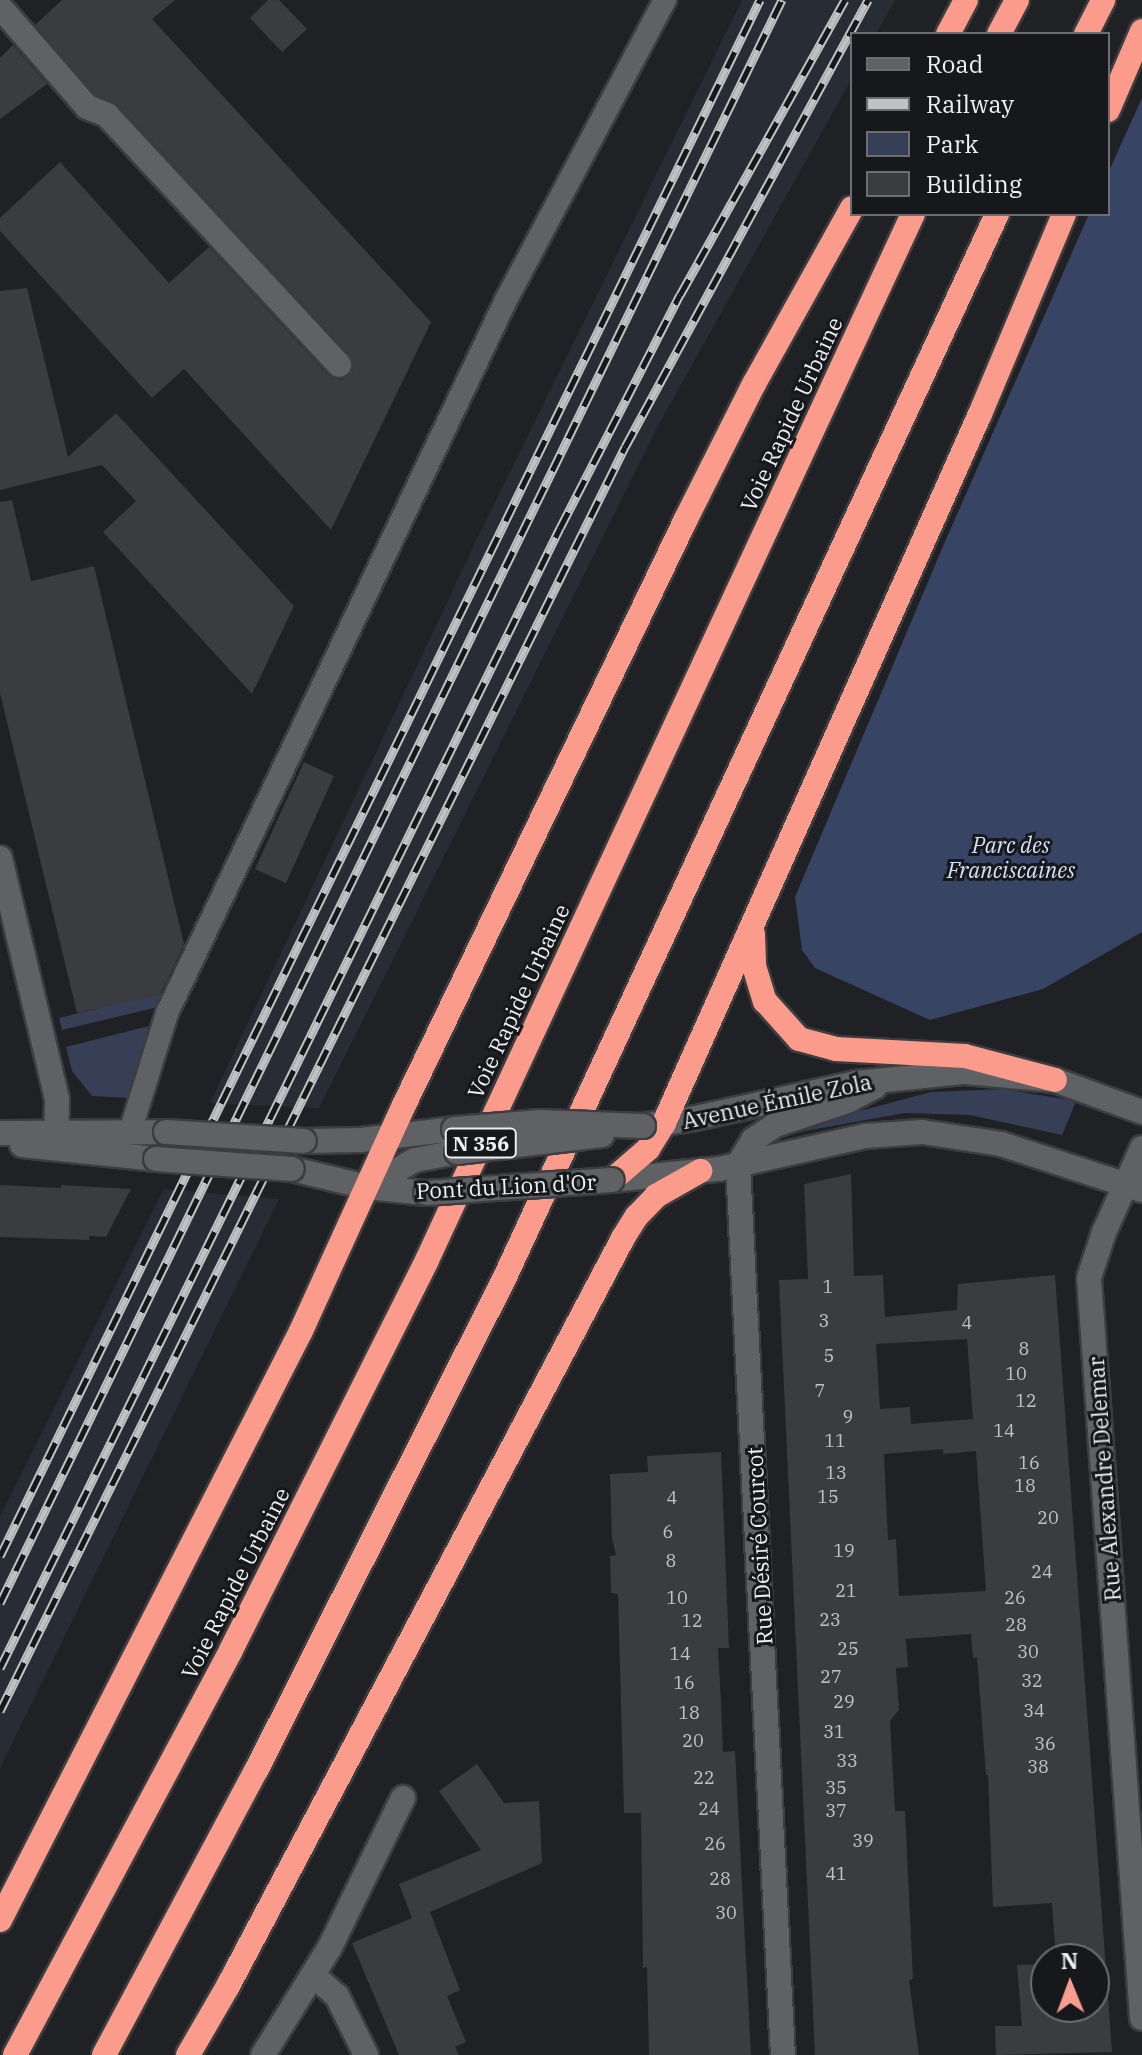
<!DOCTYPE html>
<html>
<head>
<meta charset="utf-8">
<style>
  body { margin:0 }
  #map { position:relative; width:1142px; height:2055px; overflow:hidden; background:#202124; font-family:"IBM Plex Serif",serif }
  div>[style] { position:absolute }
  .built>* { inset:0; background:#282c34 }
  .green>* { inset:0; background:#363f56 }
  .forest>* { inset:0; background:#374464 }
  .building>* { inset:0; background:#3b3c40 }
  .roads { filter:drop-shadow(2px 0 #3c3d3f) drop-shadow(-2px 0 #3c3d3f) drop-shadow(0 2px #3c3d3f) drop-shadow(0 -2px #3c3d3f) }
  .lane>* { height:22px; margin:-11px; padding:0 11px; transform-origin:11px; border-radius:11px; background:#606165 }
  .street>* { height:24px; margin:-12px; padding:0 12px; transform-origin:12px; border-radius:12px; background:#606165 }
  .secondary>* { height:24px; margin:-12px; padding:0 12px; transform-origin:12px; border-radius:12px; background:#606165 }
  .highway>* { height:24px; margin:-12px; padding:0 12px; transform-origin:12px; border-radius:12px; background:#fa9b8b }
  .rail>* { height:9px; margin-top:-4.5px; transform-origin:0; background:repeating-linear-gradient(90deg,#17181b 0 18px,#c0c1c3 0 36px); box-sizing:border-box; border-block:2px solid #c0c1c3 }
  .bridges { filter:drop-shadow(2px 0 #3c3d3f) drop-shadow(-2px 0 #3c3d3f) drop-shadow(0 2px #3c3d3f) drop-shadow(0 -2px #3c3d3f) }
  .secondary-bridge>* { height:24px; margin:-12px; padding:0 12px; transform-origin:12px; border-radius:12px; background:#606165 }
  span { translate:-50% -50%; white-space:nowrap; text-align:center; line-height:1.15; -webkit-text-stroke:6px #17181b; paint-order:stroke }
  .number-label { font-size:18px; color:#c1c2c5 }
  .number-label span { -webkit-text-stroke-width:0 }
  .shield-label span { padding:2px 6px; background:#17181b; border:2px solid; border-radius:6px; -webkit-text-stroke-width:0 }
  .shield-label { font-size:20px; color:#eeeff1; font-weight:700 }
  .street-label { font-size:22px; color:#eeeff1 }
  .park-label { font-size:22px; color:#d5dff7; font-style:italic }
  .legend { position:absolute; left:850px; top:32px; width:260px; height:184px; box-sizing:border-box; background:#17181b; border:2px solid #6d6e71; margin:0; padding:10px 14px; list-style:none; font-size:24px; color:#eeeff1 }
  .legend li { display:flex; align-items:center; gap:16px; height:40px }
  .legend b { width:40px; border:2px solid #6d6e71 }
  .north { position:absolute; left:1030px; top:1943px; width:80px; height:80px; box-sizing:border-box; background:#17181b; border:2px solid #6d6e71; border-radius:50%; rotate:359deg; font-size:22px; font-weight:700; line-height:32px; text-align:center; color:#eeeff1 }
  .north::after { content:''; display:block; margin:auto; width:28px; height:36px; background:#f59d8e; clip-path:polygon(50% 0,100% 100%,50% 72%,0 100%) }
</style>
</head>
<body>
<div id="map">
  <div class="built">
    <div style="clip-path:polygon(742px 0,895px 0,876px 34px,852px 34px,852px 78px,658px 426px,319px 1108px,210px 1103px,477px 539px)"></div>
    <div style="clip-path:polygon(164px 1189px,279px 1199px,0 1768px,0 1517px)"></div>
  </div>
  <div class="green">
    <div style="clip-path:polygon(165px 992px,158px 1007px,62px 1030px,59px 1018px)"></div>
    <div style="clip-path:polygon(149px 1026px,131px 1098px,92px 1096px,72px 1071px,66px 1047px)"></div>
    <div style="clip-path:polygon(1003px 1089px,1076px 1101px,1062px 1135px,970px 1115px,905px 1113px,799px 1132px,804px 1126px,931px 1092px)"></div>
  </div>
  <div class="forest">
    <div style="clip-path:polygon(1142px 98px,1142px 932px,1043px 989px,930px 1020px,815px 968px,802px 950px,795px 897px,944px 544px,1089px 214px,1108px 214px,1108px 173px)"></div>
  </div>
  <div class="building">
    <div style="clip-path:polygon(62px 0,175px 0,152px 19px,431px 322px,331px 530px,184px 369px,152px 398px,0 231px,0 218px,60px 162px,169px 283px,209px 247px,328px 375px,342px 380px,353px 370px,350px 355px,118px 105px,96px 95px,35px 25px)"></div>
    <div style="clip-path:polygon(268px 0,279px 0,307px 29px,282px 52px,250px 18px)"></div>
    <div style="clip-path:polygon(13px 45px,47px 84px,0 119px,0 58px)"></div>
    <div style="clip-path:polygon(27px 288px,68px 457px,116px 413px,294px 606px,252px 694px,103px 532px,136px 501px,102px 465px,0 490px,0 291px)"></div>
    <div style="clip-path:polygon(12px 500px,31px 581px,94px 566px,184px 944px,160px 995px,77px 1013px,0 693px,0 502px)"></div>
    <div style="clip-path:polygon(304px 762px,334px 776px,286px 883px,255px 869px)"></div>
    <div style="clip-path:polygon(evenodd,851px 1174px,854px 1276px,883px 1275px,885px 1317px,957px 1310px,958px 1284px,1055px 1275px,1112px 2052px,996px 2055px,995px 2026px,1022px 2026px,1017px 1965px,1046px 1964px,1046px 2007px,1094px 2007px,1094px 1959px,1056px 1959px,1052px 1903px,993px 1907px,988px 1775px,986px 1775px,977px 1657px,973px 1658px,971px 1634px,906px 1639px,908px 1667px,896px 1668px,899px 1710px,890px 1721px,895px 1811px,905px 1811px,913px 1979px,909px 1980px,919px 2055px,815px 2055px,779px 1280px,808px 1279px,804px 1184px,851px 1174px,967px 1339px,973px 1419px,911px 1424px,910px 1407px,880px 1409px,876px 1344px,967px 1339px,851px 1174px,943px 1449px,943px 1454px,976px 1451px,986px 1591px,899px 1596px,896px 1539px,888px 1540px,884px 1454px,943px 1449px)"></div>
    <div style="clip-path:polygon(0 1185px,61px 1188px,61px 1185px,131px 1189px,106px 1237px,89px 1236px,89px 1240px,0 1237px)"></div>
    <div style="clip-path:polygon(721px 1452px,729px 1648px,718px 1648px,721px 1703px,723px 1752px,735px 1751px,751px 2055px,649px 2055px,647px 1967px,643px 1968px,641px 1813px,624px 1813px,618px 1594px,611px 1593px,610px 1556px,616px 1555px,612px 1539px,610px 1474px,648px 1472px,647px 1456px)"></div>
    <div style="clip-path:polygon(477px 1764px,504px 1803px,539px 1801px,542px 1863px,430px 1912px,460px 1990px,447px 1996px,466px 2042px,455px 2047px,459px 2055px,399px 2055px,352px 1943px,412px 1918px,399px 1884px,481px 1850px,439px 1791px)"></div>
  </div>
  <div class="roads">
    <div class="lane">
      <div style="left:130px;top:1132px;width:125px;rotate:-72.7deg"></div>
      <div style="left:167px;top:1013px;width:787px;rotate:-64.57deg"></div>
      <div style="left:505px;top:302px;width:342px;rotate:-62.1deg"></div>
    </div>
    <div class="street">
      <div style="left:1px;top:8px;width:131px;rotate:49deg"></div>
      <div style="left:87px;top:107px;width:22px;rotate:22deg"></div>
      <div style="left:107px;top:115px;width:341px;rotate:47.1deg"></div>
      <div style="left:0;top:858px;width:248px;rotate:76.7deg"></div>
      <div style="left:57px;top:1099px;width:49px;rotate:91.2deg"></div>
      <div style="left:1142px;top:1148px;width:92px;rotate:114.3deg"></div>
      <div style="left:1104px;top:1232px;width:48px;rotate:108.1deg"></div>
      <div style="left:1089px;top:1278px;width:742px;rotate:85.9deg"></div>
      <div style="left:738px;top:1165px;width:891px;rotate:87.11deg"></div>
      <div style="left:314px;top:1976px;width:30px;rotate:41deg"></div>
      <div style="left:337px;top:1996px;width:66px;rotate:63.8deg"></div>
      <div style="left:263px;top:2055px;width:127px;rotate:-58.2deg"></div>
      <div style="left:330px;top:1947px;width:166px;rotate:-63.9deg"></div>
    </div>
    <div class="secondary">
      <div style="left:648px;top:1125px;width:43px;rotate:-7.9deg"></div>
      <div style="left:691px;top:1119px;width:169px;rotate:-12.3deg"></div>
      <div style="left:856px;top:1083px;width:110px;rotate:-5.8deg"></div>
      <div style="left:965px;top:1072px;width:90px;rotate:5.1deg"></div>
      <div style="left:1055px;top:1080px;width:93px;rotate:20.2deg"></div>
      <div style="left:0;top:1133px;width:166px;rotate:-0.3deg"></div>
      <div style="left:304px;top:1141px;width:57px;rotate:-1deg"></div>
      <div style="left:361px;top:1140px;width:94px;rotate:-6.7deg"></div>
      <div style="left:22px;top:1145px;width:135px;rotate:6deg"></div>
      <div style="left:738px;top:1165px;width:29px;rotate:-59deg"></div>
      <div style="left:753px;top:1140px;width:27px;rotate:-34deg"></div>
      <div style="left:775px;top:1125px;width:76px;rotate:-18.4deg"></div>
      <div style="left:847px;top:1101px;width:31px;rotate:-27deg"></div>
      <div style="left:292px;top:1169px;width:77px;rotate:13.5deg"></div>
      <div style="left:367px;top:1187px;width:59px;rotate:5.8deg"></div>
      <div style="left:612px;top:1180px;width:108px;rotate:-5.9deg"></div>
      <div style="left:719px;top:1169px;width:150px;rotate:-12.7deg"></div>
      <div style="left:865px;top:1136px;width:57px;rotate:-4deg"></div>
      <div style="left:922px;top:1132px;width:80px;rotate:8.6deg"></div>
      <div style="left:1001px;top:1144px;width:148px;rotate:18.1deg"></div>
      <div style="left:367px;top:1187px;width:55px;rotate:-29.4deg"></div>
      <div style="left:415px;top:1160px;width:43px;rotate:-10.8deg"></div>
    </div>
    <div class="highway">
      <div style="left:948px;top:34px;width:38px;rotate:-62deg"></div>
      <div style="left:999px;top:34px;width:38px;rotate:-62deg"></div>
      <div style="left:1086px;top:34px;width:38px;rotate:-63deg"></div>
      <div style="left:1108px;top:110px;width:86px;rotate:-66.7deg"></div>
      <div style="left:753px;top:934px;width:32px;rotate:88deg"></div>
      <div style="left:754px;top:966px;width:37px;rotate:73deg"></div>
      <div style="left:765px;top:1001px;width:51px;rotate:48.2deg"></div>
      <div style="left:799px;top:1039px;width:38px;rotate:15deg"></div>
      <div style="left:836px;top:1049px;width:129px;rotate:3.1deg"></div>
      <div style="left:965px;top:1056px;width:93px;rotate:14.9deg"></div>
      <div style="left:612px;top:1180px;width:48px;rotate:-40.7deg"></div>
      <div style="left:648px;top:1149px;width:31px;rotate:-58deg"></div>
      <div style="left:664px;top:1123px;width:776px;rotate:-65.98deg"></div>
      <div style="left:980px;top:414px;width:217px;rotate:-67.2deg"></div>
      <div style="left:0;top:1920px;width:661px;rotate:-62.93deg"></div>
      <div style="left:301px;top:1331px;width:248px;rotate:-65.5deg"></div>
      <div style="left:404px;top:1105px;width:650px;rotate:-64.3deg"></div>
      <div style="left:686px;top:519px;width:151px;rotate:-63.3deg"></div>
      <div style="left:754px;top:384px;width:201px;rotate:-60.9deg"></div>
      <div style="left:15px;top:2055px;width:459px;rotate:-61.9deg"></div>
      <div style="left:231px;top:1650px;width:436px;rotate:-63.3deg"></div>
      <div style="left:427px;top:1260px;width:1153px;rotate:-65.08deg"></div>
      <div style="left:104px;top:2055px;width:324px;rotate:-61.9deg"></div>
      <div style="left:257px;top:1769px;width:551px;rotate:-63.25deg"></div>
      <div style="left:505px;top:1277px;width:1171px;rotate:-65.16deg"></div>
      <div style="left:188px;top:2055px;width:80px;rotate:-59.9deg"></div>
      <div style="left:228px;top:1986px;width:846px;rotate:-62.16deg"></div>
      <div style="left:623px;top:1238px;width:26px;rotate:-58deg"></div>
      <div style="left:637px;top:1216px;width:28px;rotate:-46deg"></div>
      <div style="left:656px;top:1196px;width:51px;rotate:-29.6deg"></div>
    </div>
  </div>
  <div class="rail">
    <div style="left:0;top:1556px;width:1732px;rotate:-63.97deg"></div>
    <div style="left:0;top:1603px;width:1784px;rotate:-64deg"></div>
    <div style="left:0;top:1668px;width:1270px;rotate:-63.84deg"></div>
    <div style="left:560px;top:528px;width:262px;rotate:-62.8deg"></div>
    <div style="left:680px;top:295px;width:338px;rotate:-60.8deg"></div>
    <div style="left:0;top:1711px;width:1410px;rotate:-63.69deg"></div>
    <div style="left:625px;top:447px;width:509px;rotate:-61.47deg"></div>
  </div>
  <div class="bridges">
    <div class="secondary-bridge">
      <div style="left:454px;top:1129px;width:86px;rotate:-4.7deg"></div>
      <div style="left:540px;top:1122px;width:103px;rotate:2.2deg"></div>
      <div style="left:166px;top:1132px;width:138px;rotate:3.7deg"></div>
      <div style="left:457px;top:1152px;width:146px;rotate:-6.7deg"></div>
      <div style="left:156px;top:1159px;width:136px;rotate:4.2deg"></div>
      <div style="left:426px;top:1193px;width:186px;rotate:-4deg"></div>
    </div>
  </div>
  <div class="number-label">
    <span style="left:828px;top:1287px">1</span>
    <span style="left:824px;top:1321px">3</span>
    <span style="left:967px;top:1323px">4</span>
    <span style="left:1024px;top:1349px">8</span>
    <span style="left:829px;top:1356px">5</span>
    <span style="left:1016px;top:1374px">10</span>
    <span style="left:820px;top:1391px">7</span>
    <span style="left:1026px;top:1401px">12</span>
    <span style="left:848px;top:1417px">9</span>
    <span style="left:1004px;top:1431px">14</span>
    <span style="left:835px;top:1441px">11</span>
    <span style="left:1029px;top:1463px">16</span>
    <span style="left:836px;top:1473px">13</span>
    <span style="left:1025px;top:1486px">18</span>
    <span style="left:828px;top:1497px">15</span>
    <span style="left:672px;top:1498px">4</span>
    <span style="left:1048px;top:1518px">20</span>
    <span style="left:668px;top:1532px">6</span>
    <span style="left:844px;top:1551px">19</span>
    <span style="left:671px;top:1561px">8</span>
    <span style="left:1042px;top:1572px">24</span>
    <span style="left:846px;top:1591px">21</span>
    <span style="left:677px;top:1598px">10</span>
    <span style="left:1015px;top:1598px">26</span>
    <span style="left:830px;top:1620px">23</span>
    <span style="left:692px;top:1621px">12</span>
    <span style="left:1016px;top:1625px">28</span>
    <span style="left:848px;top:1649px">25</span>
    <span style="left:1028px;top:1652px">30</span>
    <span style="left:680px;top:1654px">14</span>
    <span style="left:831px;top:1677px">27</span>
    <span style="left:1032px;top:1681px">32</span>
    <span style="left:684px;top:1683px">16</span>
    <span style="left:844px;top:1702px">29</span>
    <span style="left:1034px;top:1711px">34</span>
    <span style="left:689px;top:1713px">18</span>
    <span style="left:834px;top:1732px">31</span>
    <span style="left:693px;top:1741px">20</span>
    <span style="left:1045px;top:1744px">36</span>
    <span style="left:847px;top:1761px">33</span>
    <span style="left:1038px;top:1767px">38</span>
    <span style="left:704px;top:1778px">22</span>
    <span style="left:836px;top:1788px">35</span>
    <span style="left:709px;top:1809px">24</span>
    <span style="left:836px;top:1811px">37</span>
    <span style="left:863px;top:1841px">39</span>
    <span style="left:715px;top:1844px">26</span>
    <span style="left:836px;top:1874px">41</span>
    <span style="left:720px;top:1879px">28</span>
    <span style="left:726px;top:1913px">30</span>
  </div>
  <div class="shield-label">
    <span style="left:481px;top:1143px">N 356</span>
  </div>
  <div class="street-label">
    <span style="left:791px;top:414px;rotate:-65deg">Voie Rapide Urbaine</span>
    <span style="left:518px;top:1001px;rotate:-65deg">Voie Rapide Urbaine</span>
    <span style="left:777px;top:1101px;rotate:-12deg">Avenue Émile Zola</span>
    <span style="left:506px;top:1186px;rotate:-3deg">Pont du Lion d'Or</span>
    <span style="left:1104px;top:1479px;rotate:-94deg">Rue Alexandre Delemar</span>
    <span style="left:759px;top:1546px;rotate:-93deg">Rue Désiré Courcot</span>
    <span style="left:235px;top:1583px;rotate:-63deg">Voie Rapide Urbaine</span>
  </div>
  <div class="park-label">
    <span style="left:1011px;top:857px">Parc des<br>Franciscaines</span>
  </div>
  <ul class="legend">
  <li><b style="height:10px;background:#606165"></b>Road</li>
  <li><b style="height:10px;background:#c0c1c3"></b>Railway</li>
  <li><b style="height:22px;background:#363f56"></b>Park</li>
  <li><b style="height:22px;background:#3b3c40"></b>Building</li>
  </ul>
  <div class="north">N</div>
</div>
</body>
</html>
